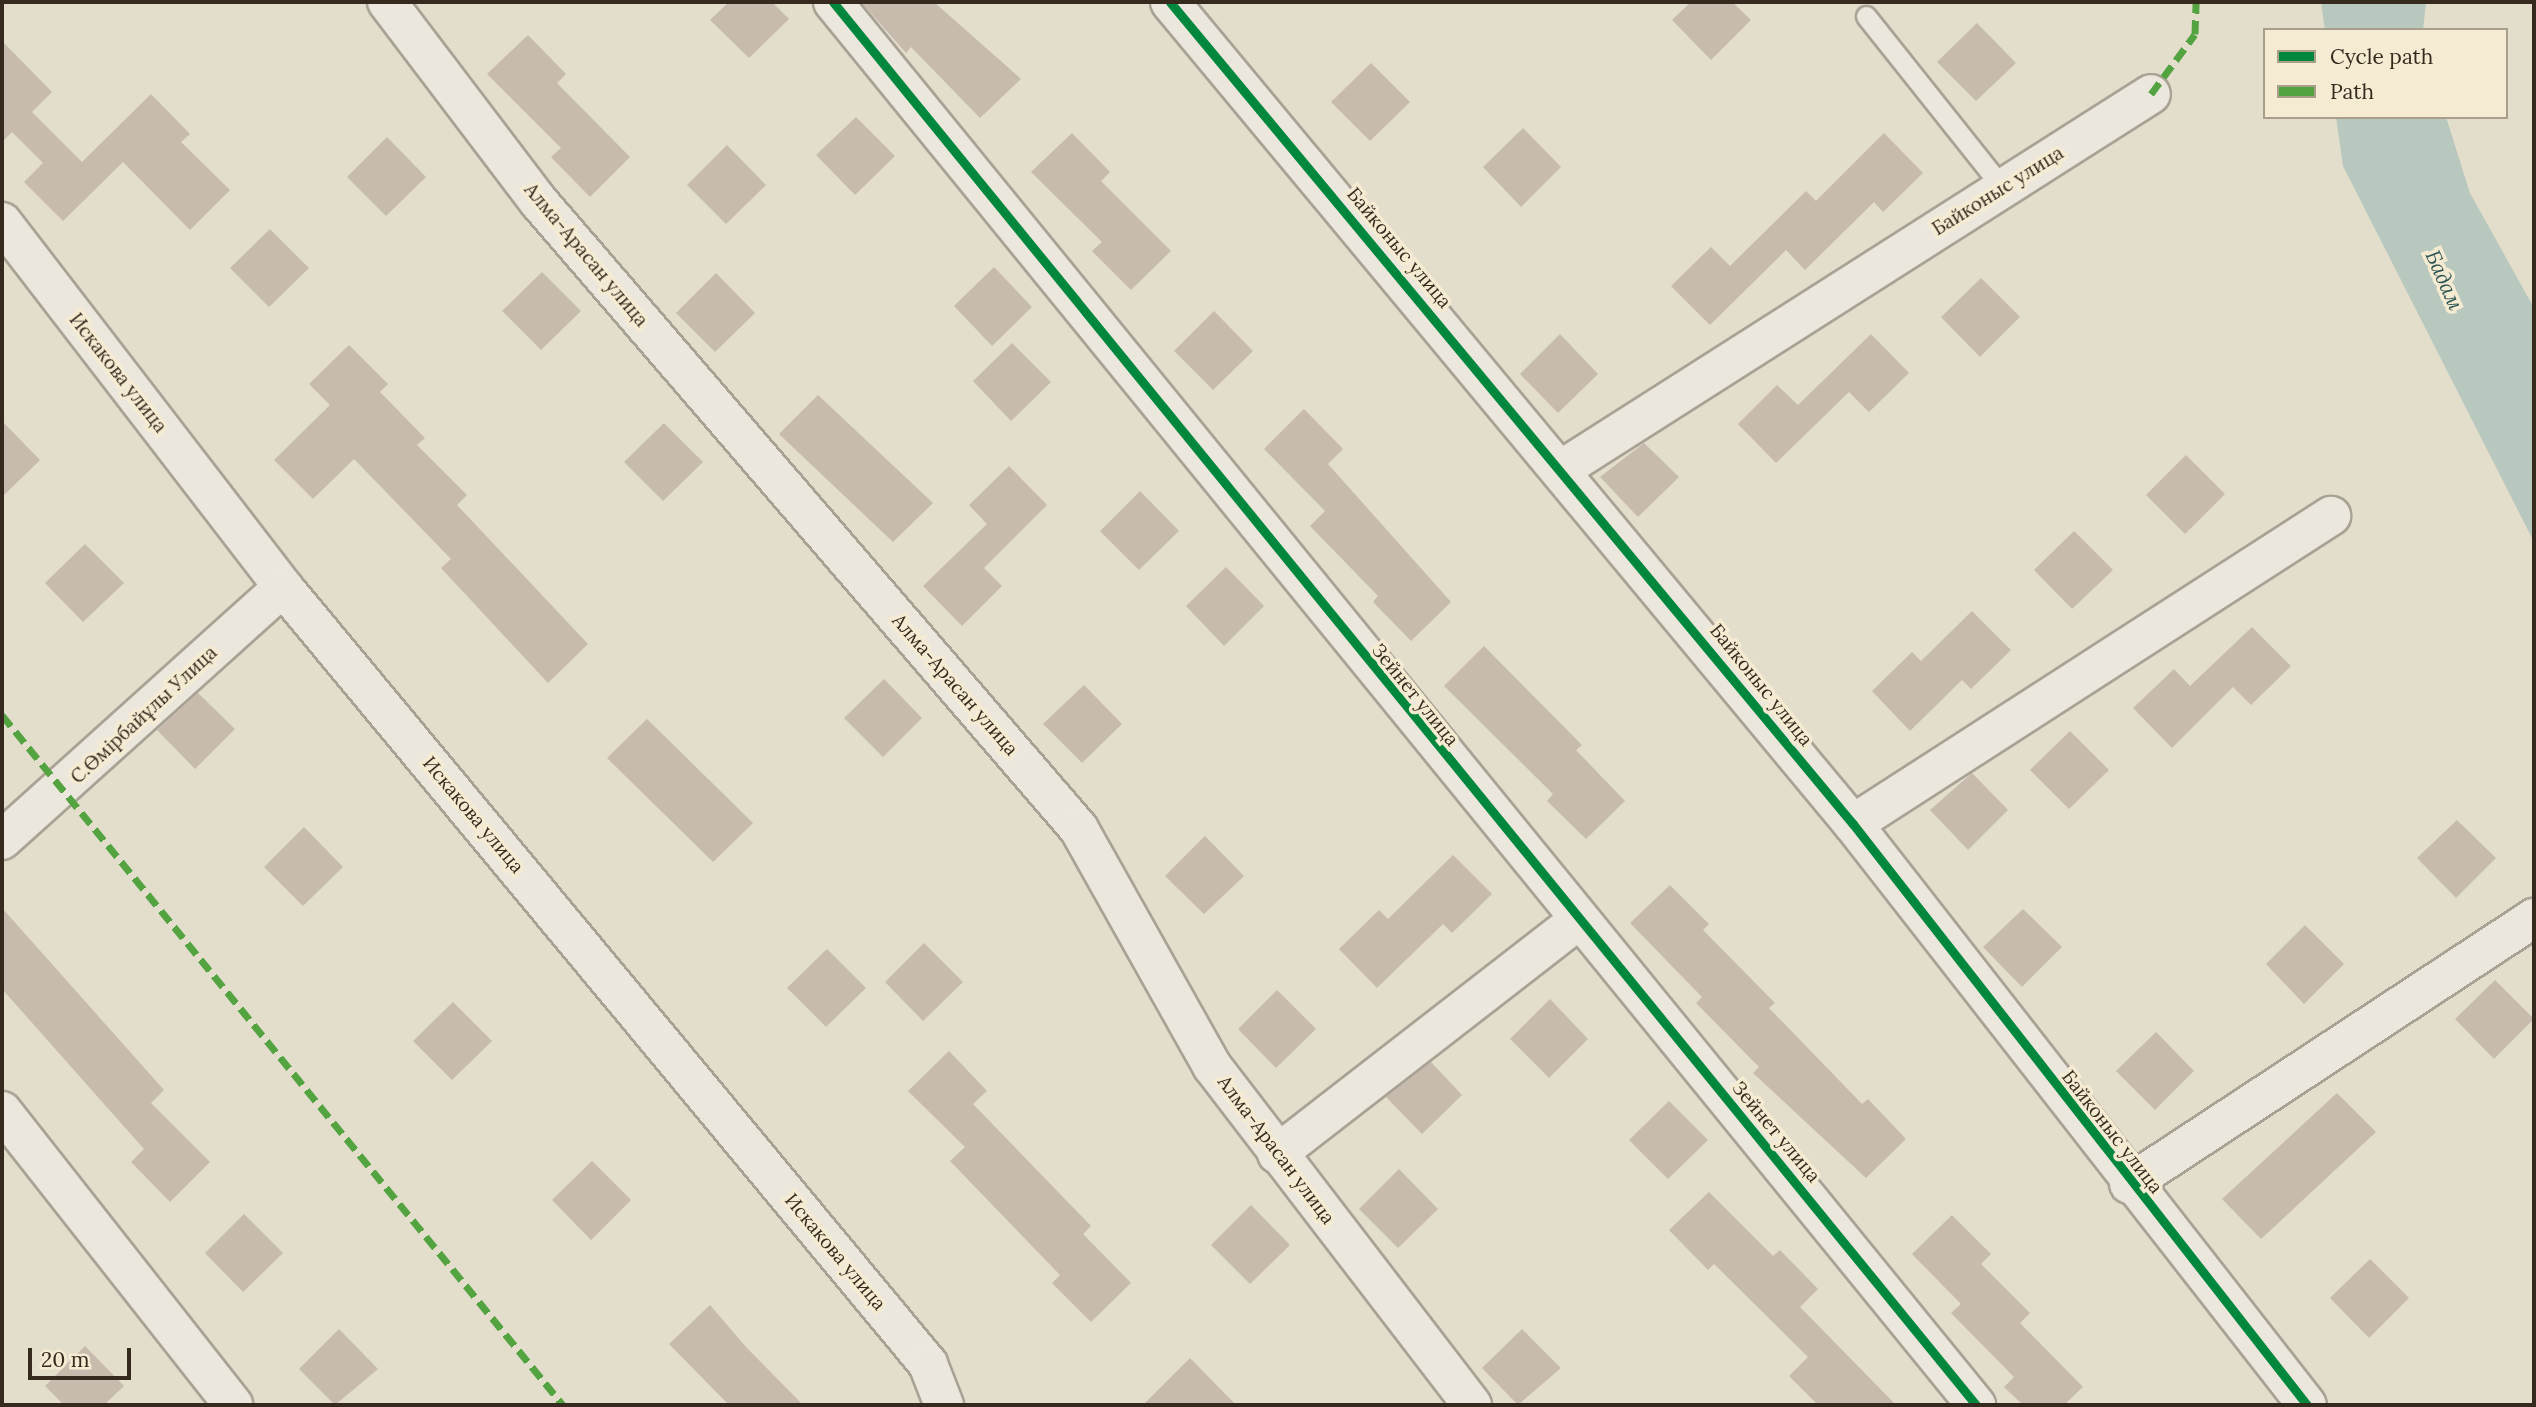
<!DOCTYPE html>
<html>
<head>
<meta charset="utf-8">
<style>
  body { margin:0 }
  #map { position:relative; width:2536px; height:1407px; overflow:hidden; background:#e3ddcc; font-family:Lora,serif }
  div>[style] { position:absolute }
  .water>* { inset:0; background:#b8c8be }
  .building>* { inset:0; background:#c6bbad }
  .roads { filter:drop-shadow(2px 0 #a8a295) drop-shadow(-2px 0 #a8a295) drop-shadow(0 2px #a8a295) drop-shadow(0 -2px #a8a295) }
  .lane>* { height:19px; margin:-9.5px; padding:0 9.5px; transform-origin:9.5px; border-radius:9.5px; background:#ebe7dd }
  .street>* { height:38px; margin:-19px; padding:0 19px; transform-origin:19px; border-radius:19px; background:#ebe7dd }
  .quiet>* { height:7px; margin-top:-3.5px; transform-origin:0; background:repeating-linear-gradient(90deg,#53a441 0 14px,transparent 0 21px) }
  .cycleway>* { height:9px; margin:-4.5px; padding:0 4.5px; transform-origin:4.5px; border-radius:4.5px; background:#00873e }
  span { translate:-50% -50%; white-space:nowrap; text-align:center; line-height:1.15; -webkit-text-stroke:7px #f4ebd2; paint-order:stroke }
  .street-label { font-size:19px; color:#362a1e }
  .water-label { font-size:21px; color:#2e5554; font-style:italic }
  .frame { position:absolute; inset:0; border:4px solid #362a1e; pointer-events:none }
  .legend { position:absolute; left:2263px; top:28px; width:245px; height:91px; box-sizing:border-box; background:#f4ebd2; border:2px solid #a89e8a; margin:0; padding:9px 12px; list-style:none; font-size:21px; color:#362a1e }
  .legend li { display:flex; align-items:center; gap:14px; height:35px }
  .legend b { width:35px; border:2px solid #a89e8a }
  .scale { position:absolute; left:28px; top:1348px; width:103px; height:32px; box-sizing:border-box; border:4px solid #362a1e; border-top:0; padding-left:9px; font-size:21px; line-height:24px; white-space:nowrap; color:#362a1e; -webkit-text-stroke:5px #f4ebd2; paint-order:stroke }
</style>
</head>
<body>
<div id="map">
  <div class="water">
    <div style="clip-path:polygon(2321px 2px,2426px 2px,2423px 30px,2325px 30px)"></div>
    <div style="clip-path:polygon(2336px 117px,2446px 117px,2470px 193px,2534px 308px,2534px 542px,2343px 166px)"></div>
  </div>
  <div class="building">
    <div style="clip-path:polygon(729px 2px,772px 2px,789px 19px,749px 58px,710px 20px)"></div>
    <div style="clip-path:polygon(861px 2px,934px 2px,1021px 79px,980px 118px,911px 47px,906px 53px)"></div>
    <div style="clip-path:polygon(1691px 2px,1732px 2px,1751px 20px,1711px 60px,1672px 20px)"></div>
    <div style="clip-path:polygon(1977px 23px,2016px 63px,1976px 101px,1937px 62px)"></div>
    <div style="clip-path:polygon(528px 35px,566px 74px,557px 83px,630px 157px,590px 197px,551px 157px,561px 148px,487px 74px)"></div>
    <div style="clip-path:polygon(2px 41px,52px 92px,32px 112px,82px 162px,151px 94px,190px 134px,181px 142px,230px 190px,190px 230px,123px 162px,63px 221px,24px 182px,43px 163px,12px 132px,2px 142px)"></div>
    <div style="clip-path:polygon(1371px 63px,1410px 102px,1370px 141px,1331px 102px)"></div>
    <div style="clip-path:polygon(856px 117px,895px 156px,855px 195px,816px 155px)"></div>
    <div style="clip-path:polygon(1523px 128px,1561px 167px,1521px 207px,1483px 167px)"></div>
    <div style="clip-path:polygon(1072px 133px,1110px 172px,1101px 181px,1171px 251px,1131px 290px,1092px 251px,1102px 242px,1031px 172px)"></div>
    <div style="clip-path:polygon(1884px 133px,1923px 173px,1883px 212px,1874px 202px,1805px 270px,1786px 250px,1710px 325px,1671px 286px,1711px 247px,1730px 266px,1806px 191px,1816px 201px)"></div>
    <div style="clip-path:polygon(387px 137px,426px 177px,386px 216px,347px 177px)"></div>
    <div style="clip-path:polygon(727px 145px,766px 185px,726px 224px,687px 185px)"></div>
    <div style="clip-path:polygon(270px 229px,309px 268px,269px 307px,230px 268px)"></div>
    <div style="clip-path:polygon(994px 267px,1032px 307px,992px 346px,954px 306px)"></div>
    <div style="clip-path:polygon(542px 272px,581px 311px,541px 350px,502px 311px)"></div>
    <div style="clip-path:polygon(716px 273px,755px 313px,715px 352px,676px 313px)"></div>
    <div style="clip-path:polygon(1981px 278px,2020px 317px,1980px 357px,1941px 317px)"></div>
    <div style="clip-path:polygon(1214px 311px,1253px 351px,1213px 390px,1174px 351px)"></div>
    <div style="clip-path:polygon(1560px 334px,1598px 374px,1558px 413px,1520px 374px)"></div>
    <div style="clip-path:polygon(1871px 334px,1909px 373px,1869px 412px,1849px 392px,1776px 463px,1738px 424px,1777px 385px,1798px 405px)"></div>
    <div style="clip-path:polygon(1012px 343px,1051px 382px,1011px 421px,973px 381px)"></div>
    <div style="clip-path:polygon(349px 345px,388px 384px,380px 392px,425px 438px,417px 445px,467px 495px,457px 505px,588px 644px,548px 683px,441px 568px,451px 559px,354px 459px,313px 499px,274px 460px,330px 405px,309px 384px)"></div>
    <div style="clip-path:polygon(818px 395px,933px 503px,893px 542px,779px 434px)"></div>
    <div style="clip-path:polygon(1304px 409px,1343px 449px,1328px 464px,1451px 602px,1411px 641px,1373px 602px,1378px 596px,1310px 526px,1325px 511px,1264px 449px)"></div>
    <div style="clip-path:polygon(2px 421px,40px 460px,2px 497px)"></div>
    <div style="clip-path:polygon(664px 423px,703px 462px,663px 501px,624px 462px)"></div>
    <div style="clip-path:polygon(1644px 443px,1679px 477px,1638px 517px,1600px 477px)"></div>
    <div style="clip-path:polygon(2186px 455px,2225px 494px,2185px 534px,2146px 495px)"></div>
    <div style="clip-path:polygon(1009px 466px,1047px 505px,984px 568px,1002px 586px,962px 626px,923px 586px,987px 524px,969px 505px)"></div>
    <div style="clip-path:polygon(1140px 491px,1179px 531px,1139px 570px,1100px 531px)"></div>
    <div style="clip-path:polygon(2074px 531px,2113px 570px,2072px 609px,2034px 570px)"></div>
    <div style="clip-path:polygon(85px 544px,124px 583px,83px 622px,45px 583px)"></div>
    <div style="clip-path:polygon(1226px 567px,1264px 606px,1224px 646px,1186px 606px)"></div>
    <div style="clip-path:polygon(1972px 611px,2011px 650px,1971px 689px,1962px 680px,1910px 731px,1872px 691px,1912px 652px,1921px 661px)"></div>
    <div style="clip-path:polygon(2252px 627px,2291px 666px,2251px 705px,2233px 687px,2172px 748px,2133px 708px,2174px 669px,2190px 686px)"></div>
    <div style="clip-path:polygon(1484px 646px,1582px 745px,1576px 750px,1625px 801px,1586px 839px,1547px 801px,1553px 794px,1444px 686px)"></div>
    <div style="clip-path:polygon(884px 679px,922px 718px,883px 757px,844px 718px)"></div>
    <div style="clip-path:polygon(1084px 685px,1122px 724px,1082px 763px,1043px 724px)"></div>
    <div style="clip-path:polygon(198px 693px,235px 729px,195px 769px,157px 730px)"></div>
    <div style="clip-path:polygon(647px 719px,753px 823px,713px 862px,607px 758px)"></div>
    <div style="clip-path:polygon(2070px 731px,2109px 770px,2069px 809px,2030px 770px)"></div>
    <div style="clip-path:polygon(1972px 773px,2008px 810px,1968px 850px,1930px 810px)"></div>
    <div style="clip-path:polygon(2457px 820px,2496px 858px,2456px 898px,2417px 858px)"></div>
    <div style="clip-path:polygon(304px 827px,343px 867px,303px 906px,264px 867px)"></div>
    <div style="clip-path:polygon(1205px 836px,1244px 876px,1204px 914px,1165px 876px)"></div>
    <div style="clip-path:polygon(1453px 855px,1492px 894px,1452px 933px,1443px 924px,1377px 988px,1339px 949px,1379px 910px,1388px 919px)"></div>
    <div style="clip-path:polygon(1670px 885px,1709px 924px,1703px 930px,1775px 1003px,1769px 1008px,1862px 1104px,1868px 1099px,1906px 1139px,1866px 1178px,1753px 1073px,1759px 1067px,1696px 1003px,1702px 997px,1630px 923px)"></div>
    <div style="clip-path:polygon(2px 908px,164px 1090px,151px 1103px,210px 1162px,170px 1202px,131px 1162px,144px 1149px,2px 989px)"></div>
    <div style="clip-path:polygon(2023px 909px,2062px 947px,2022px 987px,1983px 947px)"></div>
    <div style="clip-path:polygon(2305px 925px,2344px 964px,2304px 1004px,2266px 964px)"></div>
    <div style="clip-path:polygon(924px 943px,963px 982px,923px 1021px,885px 982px)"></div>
    <div style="clip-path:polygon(827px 949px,866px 988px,826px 1027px,787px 988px)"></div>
    <div style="clip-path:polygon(2495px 980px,2534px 1019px,2494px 1059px,2455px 1019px)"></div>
    <div style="clip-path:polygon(1277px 990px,1316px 1029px,1276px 1068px,1238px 1029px)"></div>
    <div style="clip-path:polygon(1550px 999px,1588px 1039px,1549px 1078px,1510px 1039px)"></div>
    <div style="clip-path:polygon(453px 1002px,492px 1041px,452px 1080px,413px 1041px)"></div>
    <div style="clip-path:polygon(2156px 1032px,2194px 1071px,2155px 1110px,2116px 1071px)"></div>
    <div style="clip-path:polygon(949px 1051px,987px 1091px,973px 1104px,1091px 1226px,1083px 1234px,1131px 1283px,1091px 1322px,1052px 1283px,1060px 1275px,950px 1161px,965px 1147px,908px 1091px)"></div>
    <div style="clip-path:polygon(1431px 1062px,1462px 1095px,1422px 1134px,1386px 1097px)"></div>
    <div style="clip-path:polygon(2337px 1093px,2376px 1132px,2261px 1239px,2222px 1199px)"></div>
    <div style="clip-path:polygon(1669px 1101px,1708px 1140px,1668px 1179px,1629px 1140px)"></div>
    <div style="clip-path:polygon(592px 1161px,631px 1200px,591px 1240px,552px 1200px)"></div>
    <div style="clip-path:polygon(1399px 1169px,1438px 1209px,1398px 1248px,1359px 1209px)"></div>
    <div style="clip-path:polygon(1709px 1192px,1773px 1256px,1780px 1250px,1818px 1289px,1800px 1307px,1896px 1405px,1818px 1405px,1789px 1376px,1808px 1357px,1714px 1264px,1708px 1270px,1669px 1230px)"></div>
    <div style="clip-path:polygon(1251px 1205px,1290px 1245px,1250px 1284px,1211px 1245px)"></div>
    <div style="clip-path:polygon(244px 1214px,283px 1253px,243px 1292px,205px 1253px)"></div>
    <div style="clip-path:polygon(1952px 1215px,1991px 1254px,1981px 1264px,2030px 1313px,2020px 1323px,2083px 1387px,2064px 1405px,2023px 1405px,2004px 1387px,2014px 1377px,1951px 1313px,1961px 1304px,1912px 1254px)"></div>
    <div style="clip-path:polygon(2370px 1259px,2409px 1298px,2369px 1338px,2330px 1298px)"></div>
    <div style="clip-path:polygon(710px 1305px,746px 1347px,803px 1405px,729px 1405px,669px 1344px)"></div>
    <div style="clip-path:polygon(339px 1329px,378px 1369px,335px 1405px,299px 1369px)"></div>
    <div style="clip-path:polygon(1522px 1329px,1561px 1368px,1518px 1405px,1482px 1368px)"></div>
    <div style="clip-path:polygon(85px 1346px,124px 1386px,104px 1405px,64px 1405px,45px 1386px)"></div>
    <div style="clip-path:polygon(1190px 1358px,1236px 1405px,1143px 1405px)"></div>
  </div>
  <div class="roads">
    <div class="lane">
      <div style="left:1866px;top:16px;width:220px;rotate:51.5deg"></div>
    </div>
    <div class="street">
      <div style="left:387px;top:2px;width:251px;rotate:52.8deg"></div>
      <div style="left:539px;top:202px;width:827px;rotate:49.26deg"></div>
      <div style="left:1079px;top:829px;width:272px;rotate:60.7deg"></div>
      <div style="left:1212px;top:1066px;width:427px;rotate:52.5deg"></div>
      <div style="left:833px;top:2px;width:1810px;rotate:50.83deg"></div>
      <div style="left:1170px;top:2px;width:1069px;rotate:50.28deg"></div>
      <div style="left:1853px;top:824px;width:737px;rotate:52deg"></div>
      <div style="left:2px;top:222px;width:461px;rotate:52.4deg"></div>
      <div style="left:283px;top:587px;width:1010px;rotate:50.3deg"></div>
      <div style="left:928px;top:1364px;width:44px;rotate:68.7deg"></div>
      <div style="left:1562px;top:469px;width:698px;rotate:-32.48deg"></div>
      <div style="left:1853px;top:824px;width:569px;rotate:-32.8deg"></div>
      <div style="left:2px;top:840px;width:378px;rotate:-42deg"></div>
      <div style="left:2px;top:1111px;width:374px;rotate:51.8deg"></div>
      <div style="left:1277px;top:1154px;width:380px;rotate:-37.8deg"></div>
      <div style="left:2129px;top:1184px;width:485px;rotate:-33.3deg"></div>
    </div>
  </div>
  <div class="quiet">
    <div style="left:2151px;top:94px;width:74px;rotate:-53.7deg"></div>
    <div style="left:2195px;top:34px;width:32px;rotate:-88deg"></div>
    <div style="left:2px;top:715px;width:889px;rotate:50.89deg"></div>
  </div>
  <div class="cycleway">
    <div style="left:833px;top:2px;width:1810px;rotate:50.83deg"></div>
    <div style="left:1170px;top:2px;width:1069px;rotate:50.28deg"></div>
    <div style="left:1853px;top:824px;width:737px;rotate:52deg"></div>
  </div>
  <div class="street-label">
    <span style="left:1998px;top:191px;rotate:-32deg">Байконыс улица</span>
    <span style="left:1399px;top:248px;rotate:50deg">Байконыс улица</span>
    <span style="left:586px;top:255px;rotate:50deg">Алма-Арасан улица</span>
    <span style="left:118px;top:373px;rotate:52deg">Искакова улица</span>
    <span style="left:955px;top:685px;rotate:49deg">Алма-Арасан улица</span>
    <span style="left:1761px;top:685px;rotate:51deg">Байконыс улица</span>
    <span style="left:1415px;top:695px;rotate:51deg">Зейнет улица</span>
    <span style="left:144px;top:715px;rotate:-43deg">С.Өмірбайұлы Улица</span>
    <span style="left:473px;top:815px;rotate:50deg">Искакова улица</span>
    <span style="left:1776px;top:1132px;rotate:50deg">Зейнет улица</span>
    <span style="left:2112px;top:1132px;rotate:52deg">Байконыс улица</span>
    <span style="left:1276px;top:1150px;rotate:53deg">Алма-Арасан улица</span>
    <span style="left:835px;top:1252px;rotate:50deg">Искакова улица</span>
  </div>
  <div class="water-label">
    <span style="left:2444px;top:280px;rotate:66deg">Бадам</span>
  </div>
  <div class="frame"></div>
  <ul class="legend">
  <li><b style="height:9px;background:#00873e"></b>Cycle path</li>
  <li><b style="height:9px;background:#53a441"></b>Path</li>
  </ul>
  <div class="scale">20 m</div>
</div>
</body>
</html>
